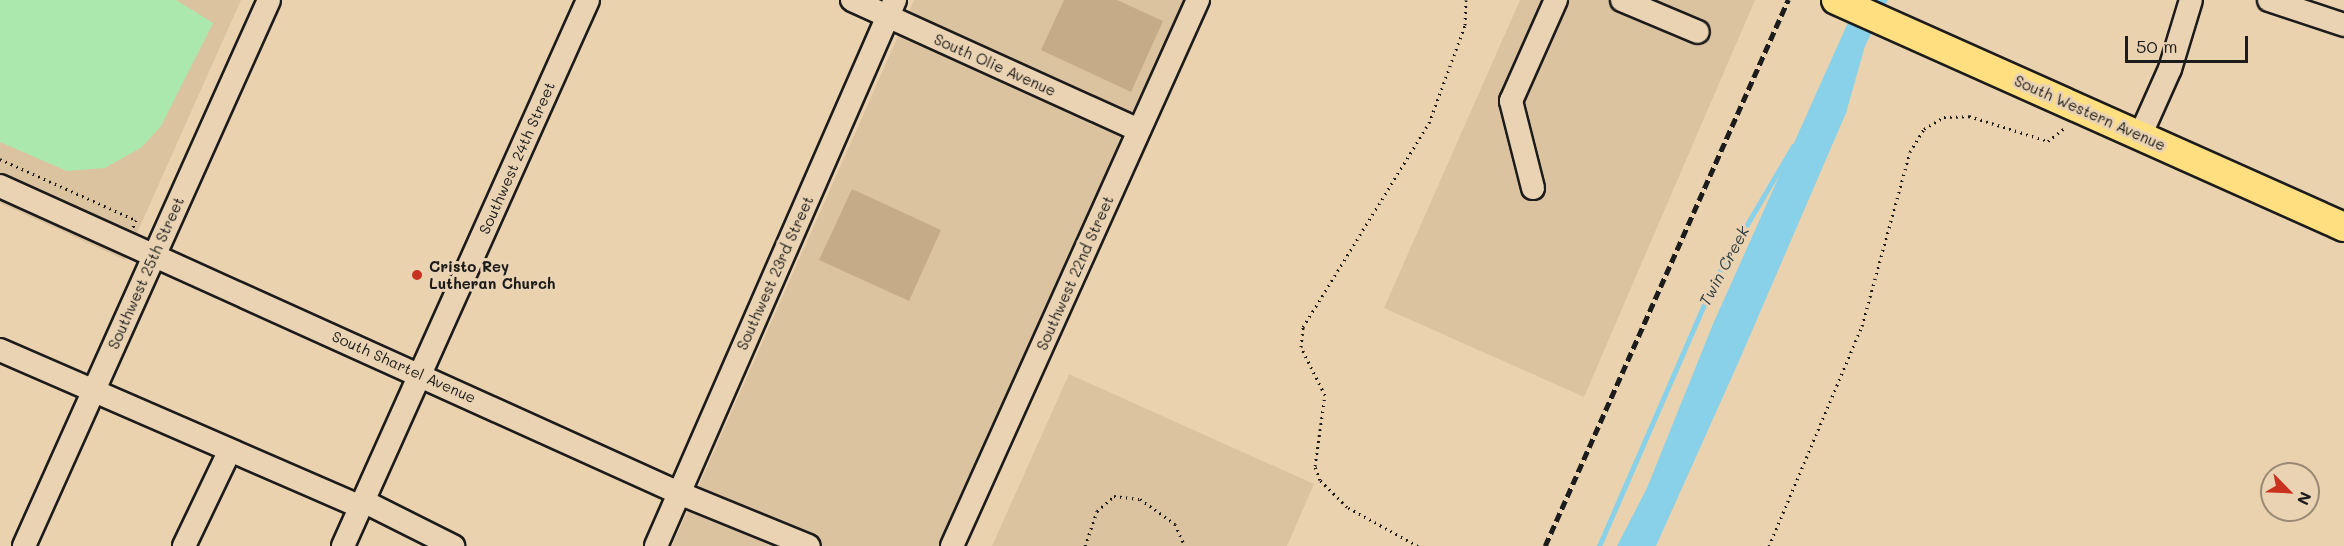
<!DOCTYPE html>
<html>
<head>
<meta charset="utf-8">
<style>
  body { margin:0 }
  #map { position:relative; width:2344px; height:546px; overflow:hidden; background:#ebd2af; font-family:Mali,sans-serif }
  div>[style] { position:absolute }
  .built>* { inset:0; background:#dcc3a0 }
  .green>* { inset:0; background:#abe8ae }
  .water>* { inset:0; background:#88d1e9 }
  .stream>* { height:5px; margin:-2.5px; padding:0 2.5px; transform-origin:2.5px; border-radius:2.5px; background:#88d1e9 }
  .building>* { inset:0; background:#c6ab87 }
  .path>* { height:3px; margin-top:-1.5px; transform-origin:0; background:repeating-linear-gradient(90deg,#1c1c1c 0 1.5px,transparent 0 6px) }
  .roads { filter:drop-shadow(2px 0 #1c1c1c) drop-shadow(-2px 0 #1c1c1c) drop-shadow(0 2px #1c1c1c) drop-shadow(0 -2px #1c1c1c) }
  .minor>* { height:22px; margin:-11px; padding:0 11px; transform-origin:11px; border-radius:11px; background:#ead3b2 }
  .major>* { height:28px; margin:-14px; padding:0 14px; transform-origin:14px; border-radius:14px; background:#ffdf80 }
  .rail>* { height:4.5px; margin-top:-2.25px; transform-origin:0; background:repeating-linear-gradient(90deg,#1c1c1c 0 9px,transparent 0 13.5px) }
  .dots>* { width:16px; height:16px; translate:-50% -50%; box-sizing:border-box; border:3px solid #ead3b2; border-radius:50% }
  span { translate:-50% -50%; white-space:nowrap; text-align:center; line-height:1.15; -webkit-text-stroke:6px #ead3b2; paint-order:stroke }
  .street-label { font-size:15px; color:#1c1c1c }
  .poi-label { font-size:15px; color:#1c1c1c; font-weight:700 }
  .left { translate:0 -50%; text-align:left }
  .water-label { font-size:16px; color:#324045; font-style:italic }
  .north { position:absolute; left:2260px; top:462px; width:60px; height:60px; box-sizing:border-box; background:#ead3b2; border:2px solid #988a76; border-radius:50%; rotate:114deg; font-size:16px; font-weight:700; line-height:24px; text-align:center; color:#1c1c1c }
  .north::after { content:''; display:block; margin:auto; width:21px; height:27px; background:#c8321e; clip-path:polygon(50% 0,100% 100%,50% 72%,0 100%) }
  .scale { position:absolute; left:2125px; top:36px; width:123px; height:27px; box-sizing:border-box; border:3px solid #1c1c1c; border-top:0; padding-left:8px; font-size:18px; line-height:21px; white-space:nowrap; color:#1c1c1c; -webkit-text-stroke:4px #ead3b2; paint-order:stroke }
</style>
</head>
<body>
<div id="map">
  <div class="built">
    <div style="clip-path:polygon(0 0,241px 0,125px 260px,0 203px)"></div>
    <div style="clip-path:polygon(914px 0,1183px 0,954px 546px,672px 546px)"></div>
    <div style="clip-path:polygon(1520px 0,1755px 0,1584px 397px,1384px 308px)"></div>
    <div style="clip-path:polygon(1069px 374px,1314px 484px,1287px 546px,992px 546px)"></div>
  </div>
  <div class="green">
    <div style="clip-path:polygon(0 0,176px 0,213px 23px,161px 126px,142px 147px,105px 168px,67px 171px,0 142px)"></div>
  </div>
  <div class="water">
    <div style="clip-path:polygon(1858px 0,1888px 0,1865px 46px,1846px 113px,1739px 361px,1656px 546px,1617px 546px,1647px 488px,1713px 324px)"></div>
  </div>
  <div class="stream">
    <div style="left:1599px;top:546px;width:291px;rotate:-66.5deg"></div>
    <div style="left:1715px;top:279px;width:154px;rotate:-59.6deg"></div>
  </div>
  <div class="building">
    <div style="clip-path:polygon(1064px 0,1117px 0,1163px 21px,1131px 92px,1041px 50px)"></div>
    <div style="clip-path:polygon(852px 189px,941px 230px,909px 301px,819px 260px)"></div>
  </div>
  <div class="path">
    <div style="left:0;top:159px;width:149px;rotate:24.2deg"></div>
    <div style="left:136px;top:220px;width:8px;rotate:113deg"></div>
    <div style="left:1085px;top:546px;width:37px;rotate:-71deg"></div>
    <div style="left:1097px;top:511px;width:23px;rotate:-41deg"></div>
    <div style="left:1114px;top:496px;width:26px;rotate:7deg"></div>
    <div style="left:1140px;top:499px;width:43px;rotate:35.5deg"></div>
    <div style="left:1175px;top:524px;width:24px;rotate:66deg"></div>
    <div style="left:1418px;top:546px;width:81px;rotate:-151.2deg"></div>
    <div style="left:1347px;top:507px;width:38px;rotate:-135deg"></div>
    <div style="left:1320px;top:480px;width:15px;rotate:-110deg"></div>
    <div style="left:1315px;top:466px;width:72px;rotate:-82deg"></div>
    <div style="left:1325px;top:395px;width:54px;rotate:-116.6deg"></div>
    <div style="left:1301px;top:347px;width:20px;rotate:-84deg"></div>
    <div style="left:1303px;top:327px;width:240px;rotate:-58.3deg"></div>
    <div style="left:1429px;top:123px;width:104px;rotate:-69.8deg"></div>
    <div style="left:1465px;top:25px;width:25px;rotate:-88deg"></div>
    <div style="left:1769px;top:546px;width:239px;rotate:-67.1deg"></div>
    <div style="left:1862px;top:326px;width:180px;rotate:-74.6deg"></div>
    <div style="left:1910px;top:152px;width:27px;rotate:-59deg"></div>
    <div style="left:1924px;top:129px;width:23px;rotate:-31deg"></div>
    <div style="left:1944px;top:117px;width:25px;rotate:-2deg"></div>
    <div style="left:1969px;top:116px;width:83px;rotate:17.6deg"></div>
    <div style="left:2048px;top:141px;width:23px;rotate:-38deg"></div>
  </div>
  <div class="roads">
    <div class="minor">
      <div style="left:852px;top:0;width:315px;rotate:24.4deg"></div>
      <div style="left:1622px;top:0;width:82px;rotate:22.8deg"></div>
      <div style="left:2269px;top:0;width:79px;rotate:18.4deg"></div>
      <div style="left:2140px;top:136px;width:73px;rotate:-65.9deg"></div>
      <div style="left:2170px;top:69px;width:72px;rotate:-73.1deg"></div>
      <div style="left:0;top:186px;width:745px;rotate:24.33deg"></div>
      <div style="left:679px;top:493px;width:140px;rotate:22.2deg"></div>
      <div style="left:1533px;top:188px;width:90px;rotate:-104.2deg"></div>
      <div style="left:1511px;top:101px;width:111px;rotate:-66deg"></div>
      <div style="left:0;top:350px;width:394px;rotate:23.5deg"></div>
      <div style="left:363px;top:501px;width:101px;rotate:26.6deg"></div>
      <div style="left:24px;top:546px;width:598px;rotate:-65.83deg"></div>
      <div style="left:184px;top:546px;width:104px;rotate:-64.4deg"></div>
      <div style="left:343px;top:546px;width:598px;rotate:-65.83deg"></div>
      <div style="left:656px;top:546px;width:596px;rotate:-66.36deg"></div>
      <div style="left:952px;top:546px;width:599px;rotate:-65.75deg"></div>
    </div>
    <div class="major">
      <div style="left:1836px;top:0;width:556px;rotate:24.08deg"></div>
    </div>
  </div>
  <div class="rail">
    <div style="left:1545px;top:546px;width:598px;rotate:-66.01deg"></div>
  </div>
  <div class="dots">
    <div style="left:417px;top:275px;background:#c8321e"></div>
  </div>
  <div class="street-label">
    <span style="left:995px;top:65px;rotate:24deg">South Olie Avenue</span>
    <span style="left:2090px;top:113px;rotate:24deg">South Western Avenue</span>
    <span style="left:517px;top:158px;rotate:-66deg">Southwest 24th Street</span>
    <span style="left:146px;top:273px;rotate:-66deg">Southwest 25th Street</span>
    <span style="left:775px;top:273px;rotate:-66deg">Southwest 23rd Street</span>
    <span style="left:1075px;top:273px;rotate:-66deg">Southwest 22nd Street</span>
    <span style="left:404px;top:367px;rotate:24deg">South Shartel Avenue</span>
  </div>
  <div class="poi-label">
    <span class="left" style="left:429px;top:275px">Cristo Rey<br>Lutheran Church</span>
  </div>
  <div class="water-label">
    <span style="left:1724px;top:266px;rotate:-62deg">Twin Creek</span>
  </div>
  <div class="north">N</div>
  <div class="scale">50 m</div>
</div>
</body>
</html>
